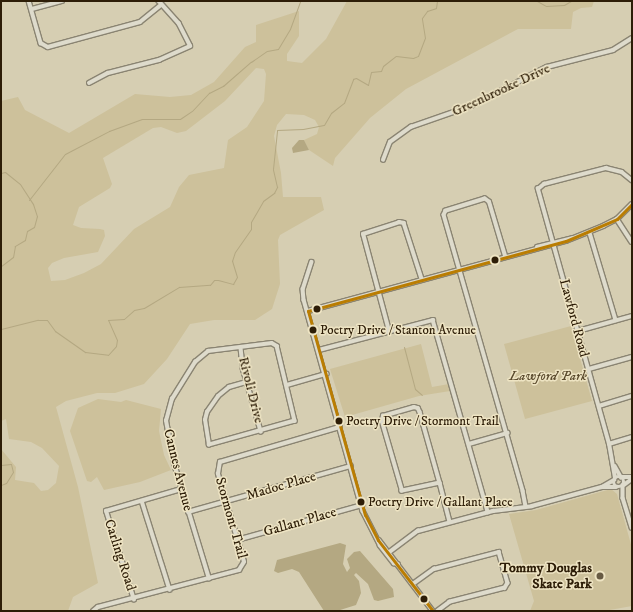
<!DOCTYPE html>
<html>
<head>
<meta charset="utf-8">
<style>
  body { margin:0 }
  #map { position:relative; width:633px; height:612px; overflow:hidden; background:#d6ceb2; font-family:"IM FELL DW Pica",serif }
  div>[style] { position:absolute }
  .green>* { inset:0; background:#cdc19b }
  .water>* { inset:0; background:#b4a882 }
  .stream>* { height:1px; margin:-0.5px; padding:0 0.5px; transform-origin:0.5px; border-radius:0.5px; background:#b4a882 }
  .roads { filter:drop-shadow(1px 0 #8a8472) drop-shadow(-1px 0 #8a8472) drop-shadow(0 1px #8a8472) drop-shadow(0 -1px #8a8472) }
  .minor>* { height:3.5px; margin:-1.75px; padding:0 1.75px; transform-origin:1.75px; border-radius:1.75px; background:#dedbcc }
  .minor>.ring { margin:-1.75px; padding:0; box-sizing:content-box; background:none; border:3.5px solid #dedbcc; border-radius:50% }
  .bus-1>* { height:3px; margin:-1.5px; padding:0 1.5px; transform-origin:1.5px; border-radius:1.5px; background:#ba7d02 }
  .dots>* { width:11px; height:11px; translate:-50% -50%; box-sizing:border-box; border:2px solid #eee4c3; border-radius:50% }
  span { translate:-50% -50%; white-space:nowrap; text-align:center; line-height:1.15; -webkit-text-stroke:3px #eee4c3; paint-order:stroke }
  .bus-label { font-size:13px; color:#2d1d07 }
  .left { translate:0 -50%; text-align:left }
  .street-label { font-size:14px; color:#2d1d07 }
  .park-label { font-size:14px; color:#5b4b2e; font-style:italic }
  .poi-label { font-size:14px; color:#2d1d07; font-weight:700 }
  .right { translate:-100% -50%; text-align:right }
  .frame { position:absolute; inset:0; border:2px solid #2d1d07; pointer-events:none }
</style>
</head>
<body>
<div id="map">
  <div class="green">
    <div style="clip-path:polygon(evenodd,347px 1px,594px 1px,592px 7px,581px 8px,573px 12px,571px 29px,518px 29px,406px 89px,370px 118px,335px 158px,333px 166px,309px 150px,304px 140px,317px 134px,319px 127px,315px 120px,304px 115px,286px 114px,277px 125px,274px 136px,281px 173px,283px 197px,321px 197px,324px 210px,280px 235px,278px 240px,280px 284px,272px 309px,255px 320px,214px 320px,190px 324px,167px 359px,144px 384px,115px 393px,97px 393px,66px 401px,56px 407px,78px 487px,98px 583px,73px 597px,68px 611px,1px 611px,1px 449px,16px 467px,15px 480px,34px 483px,41px 491px,48px 490px,56px 483px,59px 466px,42px 448px,31px 442px,9px 439px,6px 419px,1px 421px,1px 101px,18px 97px,25px 110px,69px 133px,135px 94px,170px 97px,191px 95px,214px 82px,245px 47px,256px 42px,256px 25px,299px 11px,299px 36px,287px 54px,287px 61px,302px 63px,326px 39px,347px 1px,256px 68px,264px 69px,266px 74px,264px 101px,247px 127px,228px 140px,224px 168px,189px 175px,179px 187px,170px 207px,134px 229px,101px 264px,84px 273px,65px 280px,51px 281px,48px 268px,52px 263px,64px 258px,98px 252px,105px 236px,104px 230px,100px 229px,81px 228px,73px 225px,79px 207px,110px 188px,112px 184px,103px 158px,153px 128px,161px 127px,177px 133px,186px 131px,225px 101px,256px 68px)"></div>
    <div style="clip-path:polygon(571px 326px,592px 401px,525px 419px,504px 344px)"></div>
    <div style="clip-path:polygon(421px 344px,432px 387px,449px 384px,450px 391px,419px 396px,345px 417px,330px 369px)"></div>
    <div style="clip-path:polygon(98px 399px,121px 402px,126px 400px,161px 409px,159px 431px,164px 455px,171px 470px,140px 482px,104px 490px,97px 477px,91px 482px,87px 481px,70px 431px,78px 408px)"></div>
    <div style="clip-path:polygon(611px 489px,617px 494px,632px 548px,632px 606px,604px 611px,530px 611px,534px 601px,509px 514px,536px 510px)"></div>
  </div>
  <div class="water">
    <div style="clip-path:polygon(299px 140px,304px 140px,309px 150px,293px 153px,292px 148px)"></div>
    <div style="clip-path:polygon(340px 543px,346px 545px,343px 564px,347px 572px,350px 568px,347px 559px,354px 552px,360px 551px,393px 589px,394px 597px,378px 601px,374px 600px,368px 584px,356px 573px,354px 575px,359px 581px,361px 593px,356px 605px,337px 611px,324px 611px,299px 572px,292px 569px,278px 573px,274px 571px,277px 560px)"></div>
  </div>
  <div class="stream">
    <div style="left:537px;top:1px;width:10px;rotate:29deg"></div>
    <div style="left:546px;top:6px;width:18px;rotate:-3deg"></div>
    <div style="left:564px;top:5px;width:8px;rotate:-30deg"></div>
    <div style="left:1px;top:173px;width:4px;rotate:-14deg"></div>
    <div style="left:5px;top:172px;width:19px;rotate:39deg"></div>
    <div style="left:20px;top:184px;width:24px;rotate:57deg"></div>
    <div style="left:33px;top:204px;width:13px;rotate:72deg"></div>
    <div style="left:37px;top:216px;width:11px;rotate:105deg"></div>
    <div style="left:34px;top:227px;width:8px;rotate:150deg"></div>
    <div style="left:27px;top:231px;width:9px;rotate:103deg"></div>
    <div style="left:25px;top:240px;width:12px;rotate:149deg"></div>
    <div style="left:15px;top:246px;width:11px;rotate:100deg"></div>
    <div style="left:13px;top:257px;width:15px;rotate:143deg"></div>
    <div style="left:29px;top:200px;width:58px;rotate:-52deg"></div>
    <div style="left:65px;top:154px;width:50px;rotate:-27.6deg"></div>
    <div style="left:109px;top:131px;width:35px;rotate:-20deg"></div>
    <div style="left:142px;top:119px;width:38px"></div>
    <div style="left:180px;top:119px;width:14px;rotate:-34deg"></div>
    <div style="left:192px;top:111px;width:25px;rotate:-47deg"></div>
    <div style="left:209px;top:93px;width:16px;rotate:-27deg"></div>
    <div style="left:223px;top:86px;width:37px;rotate:-41deg"></div>
    <div style="left:251px;top:62px;width:19px;rotate:-35deg"></div>
    <div style="left:267px;top:51px;width:11px;rotate:-10deg"></div>
    <div style="left:278px;top:49px;width:23px;rotate:-59deg"></div>
    <div style="left:290px;top:29px;width:30px;rotate:-70deg"></div>
    <div style="left:1px;top:329px;width:38px;rotate:-14deg"></div>
    <div style="left:38px;top:320px;width:9px"></div>
    <div style="left:47px;top:320px;width:14px;rotate:54deg"></div>
    <div style="left:55px;top:331px;width:37px;rotate:35deg"></div>
    <div style="left:85px;top:352px;width:23px;rotate:7deg"></div>
    <div style="left:108px;top:355px;width:12px;rotate:-48deg"></div>
    <div style="left:116px;top:346px;width:6px;rotate:-81deg"></div>
    <div style="left:117px;top:340px;width:22px;rotate:-114deg"></div>
    <div style="left:108px;top:320px;width:16px;rotate:-4deg"></div>
    <div style="left:124px;top:319px;width:13px;rotate:-42deg"></div>
    <div style="left:134px;top:310px;width:10px;rotate:-11deg"></div>
    <div style="left:144px;top:308px;width:41px;rotate:-31deg"></div>
    <div style="left:179px;top:287px;width:31px;rotate:-4deg"></div>
    <div style="left:210px;top:285px;width:6px;rotate:-51deg"></div>
    <div style="left:214px;top:280px;width:4px"></div>
    <div style="left:218px;top:280px;width:16px;rotate:15deg"></div>
    <div style="left:233px;top:284px;width:8px;rotate:-60deg"></div>
    <div style="left:237px;top:277px;width:17px;rotate:-107deg"></div>
    <div style="left:232px;top:261px;width:9px;rotate:-72deg"></div>
    <div style="left:235px;top:252px;width:28px;rotate:-55deg"></div>
    <div style="left:251px;top:229px;width:7px;rotate:-90deg"></div>
    <div style="left:251px;top:222px;width:24px;rotate:-60deg"></div>
    <div style="left:263px;top:201px;width:14px;rotate:-36deg"></div>
    <div style="left:274px;top:193px;width:7px;rotate:-63deg"></div>
    <div style="left:277px;top:187px;width:18px;rotate:-103deg"></div>
    <div style="left:273px;top:169px;width:39px;rotate:-84deg"></div>
    <div style="left:277px;top:130px;width:26px;rotate:-2deg"></div>
    <div style="left:303px;top:129px;width:21px;rotate:-11deg"></div>
    <div style="left:324px;top:125px;width:14px;rotate:-60deg"></div>
    <div style="left:331px;top:113px;width:16px;rotate:-38deg"></div>
    <div style="left:344px;top:103px;width:26px;rotate:-69deg"></div>
    <div style="left:353px;top:79px;width:3px;rotate:-18deg"></div>
    <div style="left:356px;top:78px;width:14px;rotate:30deg"></div>
    <div style="left:368px;top:85px;width:13px;rotate:-77deg"></div>
    <div style="left:371px;top:72px;width:10px;rotate:-6deg"></div>
    <div style="left:381px;top:71px;width:5px;rotate:-68deg"></div>
    <div style="left:383px;top:66px;width:16px;rotate:-38deg"></div>
    <div style="left:396px;top:56px;width:17px;rotate:7deg"></div>
    <div style="left:413px;top:58px;width:5px;rotate:-22deg"></div>
    <div style="left:418px;top:56px;width:19px;rotate:-69deg"></div>
    <div style="left:425px;top:38px;width:20px;rotate:-99deg"></div>
    <div style="left:422px;top:18px;width:9px;rotate:-54deg"></div>
    <div style="left:427px;top:11px;width:9px;rotate:-18deg"></div>
    <div style="left:436px;top:8px;width:7px;rotate:-82deg"></div>
    <div style="left:404px;top:347px;width:43px;rotate:75.3deg"></div>
    <div style="left:415px;top:389px;width:9px;rotate:41deg"></div>
    <div style="left:1px;top:465px;width:10px;rotate:-6deg"></div>
    <div style="left:11px;top:464px;width:8px;rotate:76deg"></div>
    <div style="left:13px;top:472px;width:13px;rotate:122deg"></div>
    <div style="left:6px;top:483px;width:5px;rotate:158deg"></div>
    <div style="left:1px;top:586px;width:6px;rotate:90deg"></div>
  </div>
  <div class="roads">
    <div class="minor">
      <div style="left:29px;top:1px;width:44px;rotate:74.1deg"></div>
      <div style="left:41px;top:43px;width:8px;rotate:30deg"></div>
      <div style="left:48px;top:47px;width:95px;rotate:-15.2deg"></div>
      <div style="left:140px;top:22px;width:27px;rotate:-39deg"></div>
      <div style="left:32px;top:9px;width:31px;rotate:-15deg"></div>
      <div style="left:89px;top:83px;width:21px;rotate:-28deg"></div>
      <div style="left:108px;top:73px;width:53px;rotate:-14.3deg"></div>
      <div style="left:159px;top:60px;width:34px;rotate:-24deg"></div>
      <div style="left:190px;top:46px;width:25px;rotate:-117deg"></div>
      <div style="left:179px;top:24px;width:31px;rotate:-132deg"></div>
      <div style="left:383px;top:160px;width:19px;rotate:-69deg"></div>
      <div style="left:390px;top:142px;width:26px;rotate:-36deg"></div>
      <div style="left:411px;top:127px;width:64px;rotate:-19.3deg"></div>
      <div style="left:471px;top:106px;width:85px;rotate:-27.2deg"></div>
      <div style="left:547px;top:67px;width:68px;rotate:-14.4deg"></div>
      <div style="left:613px;top:50px;width:22px;rotate:-32deg"></div>
      <div style="left:617px;top:219px;width:27px;rotate:57deg"></div>
      <div style="left:590px;top:233px;width:91px;rotate:73.4deg"></div>
      <div style="left:537px;top:247px;width:36px;rotate:-14deg"></div>
      <div style="left:505px;top:256px;width:56px;rotate:-106.5deg"></div>
      <div style="left:489px;top:202px;width:5px;rotate:-143deg"></div>
      <div style="left:485px;top:199px;width:41px;rotate:162.9deg"></div>
      <div style="left:446px;top:211px;width:4px;rotate:117deg"></div>
      <div style="left:444px;top:215px;width:287px;rotate:74deg"></div>
      <div style="left:523px;top:491px;width:15px;rotate:79deg"></div>
      <div style="left:312px;top:262px;width:28px;rotate:108deg"></div>
      <div style="left:303px;top:289px;width:11px;rotate:85deg"></div>
      <div style="left:304px;top:300px;width:219px;rotate:74.4deg"></div>
      <div style="left:363px;top:511px;width:38px;rotate:63deg"></div>
      <div style="left:380px;top:545px;width:23px;rotate:52deg"></div>
      <div style="left:394px;top:563px;width:4px;rotate:14deg"></div>
      <div style="left:308px;top:311px;width:267px;rotate:-15.2deg"></div>
      <div style="left:566px;top:241px;width:40px;rotate:-22deg"></div>
      <div style="left:603px;top:226px;width:16px;rotate:-27deg"></div>
      <div style="left:617px;top:219px;width:21px;rotate:-45deg"></div>
      <div style="left:389px;top:331px;width:100px;rotate:-105deg"></div>
      <div style="left:363px;top:234px;width:38px;rotate:-18deg"></div>
      <div style="left:399px;top:222px;width:5px;rotate:11deg"></div>
      <div style="left:404px;top:223px;width:59px;rotate:72.2deg"></div>
      <div style="left:578px;top:331px;width:56px;rotate:-15.5deg"></div>
      <div style="left:241px;top:348px;width:20px;rotate:84deg"></div>
      <div style="left:243px;top:368px;width:66px;rotate:74.1deg"></div>
      <div style="left:319px;top:350px;width:118px;rotate:-14.7deg"></div>
      <div style="left:433px;top:320px;width:200px;rotate:74deg"></div>
      <div style="left:589px;top:369px;width:45px;rotate:-15.6deg"></div>
      <div style="left:287px;top:385px;width:41px;rotate:-15.8deg"></div>
      <div style="left:599px;top:406px;width:34px;rotate:-17deg"></div>
      <div style="left:469px;top:444px;width:40px;rotate:-16deg"></div>
      <div style="left:609px;top:444px;width:24px;rotate:-17deg"></div>
      <div style="left:615px;top:466px;width:13px;rotate:61deg"></div>
      <div class="ring" style="left:613.5px;top:476.5px;width:7.5px;height:7.5px"></div>
      <div style="left:622px;top:477px;width:10px"></div>
      <div style="left:615px;top:478px;width:35px;rotate:-100deg"></div>
      <div style="left:609px;top:444px;width:265px;rotate:-105.6deg"></div>
      <div style="left:538px;top:189px;width:8px;rotate:-40deg"></div>
      <div style="left:544px;top:184px;width:64px;rotate:-14.5deg"></div>
      <div style="left:606px;top:168px;width:16px;rotate:14deg"></div>
      <div style="left:622px;top:172px;width:13px;rotate:39deg"></div>
      <div style="left:440px;top:483px;width:39px;rotate:168deg"></div>
      <div style="left:402px;top:491px;width:72px;rotate:-106.2deg"></div>
      <div style="left:382px;top:422px;width:6px;rotate:-81deg"></div>
      <div style="left:383px;top:416px;width:32px;rotate:-16deg"></div>
      <div style="left:414px;top:407px;width:4px;rotate:14deg"></div>
      <div style="left:418px;top:408px;width:4px;rotate:63deg"></div>
      <div style="left:420px;top:412px;width:74px;rotate:74.3deg"></div>
      <div style="left:440px;top:483px;width:40px;rotate:75.6deg"></div>
      <div style="left:623px;top:485px;width:13px;rotate:90deg"></div>
      <div style="left:623px;top:498px;width:31px;rotate:73deg"></div>
      <div style="left:624px;top:485px;width:10px;rotate:-37deg"></div>
      <div style="left:603px;top:487px;width:13px"></div>
      <div style="left:142px;top:501px;width:93px;rotate:72.5deg"></div>
      <div style="left:188px;top:512px;width:169px;rotate:-15.8deg"></div>
      <div style="left:237px;top:540px;width:130px;rotate:-15.6deg"></div>
      <div style="left:379px;top:540px;width:89px;rotate:52.7deg"></div>
      <div style="left:387px;top:554px;width:39px;rotate:-37deg"></div>
      <div style="left:418px;top:531px;width:78px;rotate:-14.9deg"></div>
      <div style="left:493px;top:511px;width:39px;rotate:-7deg"></div>
      <div style="left:532px;top:506px;width:73px;rotate:-15.2deg"></div>
      <div style="left:602px;top:487px;width:14px;rotate:-30deg"></div>
      <div style="left:209px;top:579px;width:120px;rotate:-106.9deg"></div>
      <div style="left:174px;top:464px;width:44px;rotate:-100.5deg"></div>
      <div style="left:166px;top:421px;width:23px;rotate:-75deg"></div>
      <div style="left:172px;top:399px;width:44px;rotate:-58.1deg"></div>
      <div style="left:195px;top:362px;width:17px;rotate:-40deg"></div>
      <div style="left:208px;top:351px;width:64px;rotate:-7.1deg"></div>
      <div style="left:272px;top:343px;width:6px;rotate:31deg"></div>
      <div style="left:277px;top:346px;width:77px;rotate:76.5deg"></div>
      <div style="left:295px;top:421px;width:89px;rotate:164.4deg"></div>
      <div style="left:209px;top:445px;width:25px;rotate:-99deg"></div>
      <div style="left:205px;top:420px;width:8px;rotate:-76deg"></div>
      <div style="left:207px;top:412px;width:19px;rotate:-55deg"></div>
      <div style="left:218px;top:396px;width:14px;rotate:-39deg"></div>
      <div style="left:229px;top:387px;width:19px;rotate:-16deg"></div>
      <div style="left:413px;top:584px;width:26px;rotate:-36deg"></div>
      <div style="left:434px;top:569px;width:67px;rotate:-14.7deg"></div>
      <div style="left:499px;top:552px;width:32px;rotate:74deg"></div>
      <div style="left:508px;top:583px;width:6px;rotate:121deg"></div>
      <div style="left:505px;top:588px;width:57px;rotate:165.7deg"></div>
      <div style="left:450px;top:602px;width:15px;rotate:143deg"></div>
      <div style="left:134px;top:600px;width:93px;rotate:-107.5deg"></div>
      <div style="left:106px;top:511px;width:78px;rotate:-16.3deg"></div>
      <div style="left:93px;top:611px;width:6px;rotate:-39deg"></div>
      <div style="left:98px;top:607px;width:146px;rotate:-14.7deg"></div>
      <div style="left:239px;top:570px;width:9px;rotate:-58deg"></div>
      <div style="left:244px;top:562px;width:92px;rotate:-106.5deg"></div>
      <div style="left:218px;top:474px;width:12px;rotate:-81deg"></div>
      <div style="left:220px;top:462px;width:125px;rotate:-16.3deg"></div>
    </div>
  </div>
  <div class="bus-1">
    <div style="left:433px;top:611px;width:90px;rotate:-127.8deg"></div>
    <div style="left:378px;top:540px;width:28px;rotate:-117deg"></div>
    <div style="left:365px;top:515px;width:212px;rotate:-105.6deg"></div>
    <div style="left:308px;top:311px;width:267px;rotate:-15.2deg"></div>
    <div style="left:566px;top:241px;width:56px;rotate:-23.3deg"></div>
    <div style="left:617px;top:219px;width:21px;rotate:-45deg"></div>
  </div>
  <div class="dots">
    <div style="left:495px;top:260px;background:#2d1d07"></div>
    <div style="left:317px;top:309px;background:#2d1d07"></div>
    <div style="left:313px;top:330px;background:#2d1d07"></div>
    <div style="left:339px;top:421px;background:#2d1d07"></div>
    <div style="left:361px;top:502px;background:#2d1d07"></div>
    <div style="left:600px;top:576px;background:#685b43"></div>
    <div style="left:424px;top:599px;background:#2d1d07"></div>
  </div>
  <div class="bus-label">
    <span class="left" style="left:320px;top:330px">Poetry Drive / Stanton Avenue</span>
    <span class="left" style="left:346px;top:421px">Poetry Drive / Stormont Trail</span>
    <span class="left" style="left:368px;top:502px">Poetry Drive / Gallant Place</span>
  </div>
  <div class="street-label">
    <span style="left:501px;top:90px;rotate:-25deg">Greenbrooke Drive</span>
    <span style="left:574px;top:318px;rotate:75deg">Lawford Road</span>
    <span style="left:251px;top:390px;rotate:76deg">Rivoli Drive</span>
    <span style="left:178px;top:470px;rotate:76deg">Cannes Avenue</span>
    <span style="left:281px;top:486px;rotate:-16deg">Madoc Place</span>
    <span style="left:231px;top:518px;rotate:74deg">Stormont Trail</span>
    <span style="left:300px;top:522px;rotate:-16deg">Gallant Place</span>
    <span style="left:120px;top:555px;rotate:72deg">Carling Road</span>
  </div>
  <div class="park-label">
    <span style="left:548px;top:376px">Lawford Park</span>
  </div>
  <div class="poi-label">
    <span class="right" style="left:592px;top:576px">Tommy Douglas<br>Skate Park</span>
  </div>
  <div class="frame"></div>
</div>
</body>
</html>
